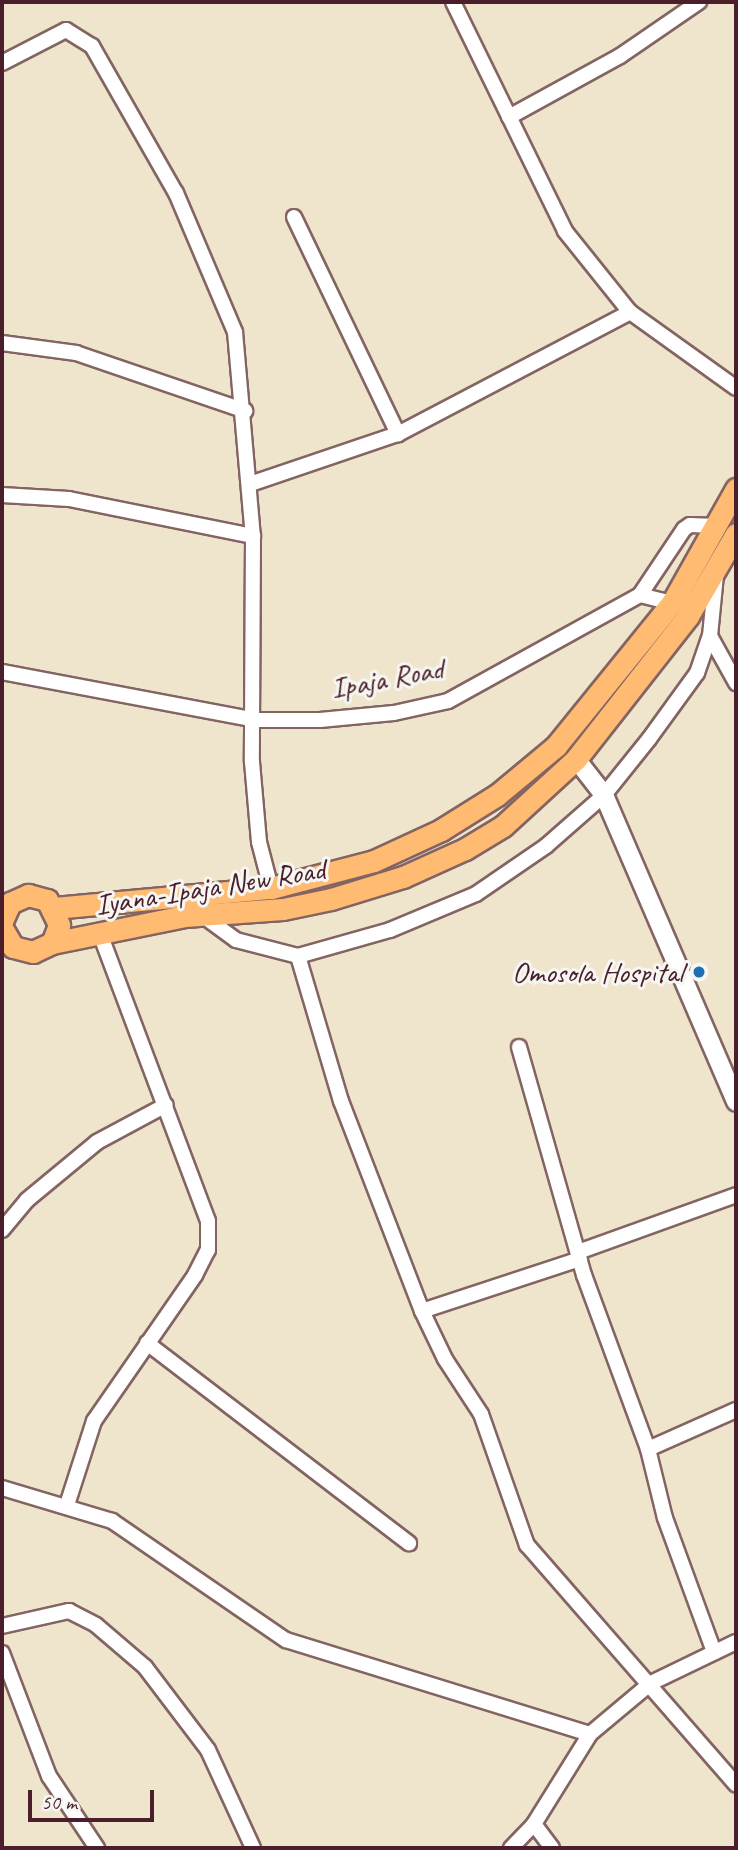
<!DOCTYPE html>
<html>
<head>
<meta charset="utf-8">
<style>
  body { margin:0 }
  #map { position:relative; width:738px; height:1850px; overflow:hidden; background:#efe5cc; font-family:Caveat,sans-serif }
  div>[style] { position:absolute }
  .roads { filter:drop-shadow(2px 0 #846463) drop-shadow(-2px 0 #846463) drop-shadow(0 2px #846463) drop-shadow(0 -2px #846463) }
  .minor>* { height:14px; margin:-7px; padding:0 7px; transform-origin:7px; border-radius:7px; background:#fff }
  .tertiary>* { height:18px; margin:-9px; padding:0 9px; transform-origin:9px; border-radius:9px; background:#fff }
  .primary>* { height:21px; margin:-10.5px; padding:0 10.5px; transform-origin:10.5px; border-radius:10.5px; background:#febb71 }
  .dots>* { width:19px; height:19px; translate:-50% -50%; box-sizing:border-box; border:4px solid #f6f6f2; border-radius:50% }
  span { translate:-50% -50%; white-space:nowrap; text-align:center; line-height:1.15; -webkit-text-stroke:6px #f6f6f2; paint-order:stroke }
  .street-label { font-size:30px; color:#4a1f2b }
  .poi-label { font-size:30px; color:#4a1f2b }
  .right { translate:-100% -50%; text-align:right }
  .frame { position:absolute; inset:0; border:4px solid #4a1f2b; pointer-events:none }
  .scale { position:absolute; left:28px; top:1790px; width:126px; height:32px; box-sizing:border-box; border:4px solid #4a1f2b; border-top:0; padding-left:9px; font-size:21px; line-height:24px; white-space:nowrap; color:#4a1f2b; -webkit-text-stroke:5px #f6f6f2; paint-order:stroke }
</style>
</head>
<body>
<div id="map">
  <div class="roads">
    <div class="minor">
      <div style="left:453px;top:2px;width:255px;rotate:63.9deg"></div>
      <div style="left:565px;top:231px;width:104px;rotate:51.3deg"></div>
      <div style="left:630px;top:312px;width:130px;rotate:35.6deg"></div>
      <div style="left:2px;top:63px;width:72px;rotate:-27.3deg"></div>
      <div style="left:66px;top:30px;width:31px;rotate:32deg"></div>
      <div style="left:92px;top:46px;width:169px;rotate:60.3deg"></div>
      <div style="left:176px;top:193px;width:151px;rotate:67deg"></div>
      <div style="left:235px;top:332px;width:205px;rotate:85deg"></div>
      <div style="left:253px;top:536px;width:226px;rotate:90.3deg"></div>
      <div style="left:252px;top:762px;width:80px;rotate:85deg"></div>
      <div style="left:259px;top:842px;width:48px;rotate:75.4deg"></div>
      <div style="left:509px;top:117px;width:127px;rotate:-28.8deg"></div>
      <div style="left:620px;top:56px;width:96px;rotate:-34.4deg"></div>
      <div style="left:294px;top:217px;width:241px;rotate:64.4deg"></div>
      <div style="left:2px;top:343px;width:75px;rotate:7.7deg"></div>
      <div style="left:76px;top:353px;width:179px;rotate:18.9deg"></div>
      <div style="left:250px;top:484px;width:156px;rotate:-18.7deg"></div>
      <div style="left:398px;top:434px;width:262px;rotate:-27.7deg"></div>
      <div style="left:2px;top:495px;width:67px;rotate:3.4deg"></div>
      <div style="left:69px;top:499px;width:188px;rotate:11.4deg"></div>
      <div style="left:640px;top:595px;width:79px;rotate:-56.3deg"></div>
      <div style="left:684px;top:529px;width:7px;rotate:-34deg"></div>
      <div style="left:690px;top:525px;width:26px;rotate:2deg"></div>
      <div style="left:710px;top:636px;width:54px;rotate:61deg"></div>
      <div style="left:2px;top:672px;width:258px;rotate:10.7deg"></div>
      <div style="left:255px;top:720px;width:65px"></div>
      <div style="left:320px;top:720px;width:74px;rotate:-5.4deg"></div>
      <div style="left:394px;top:713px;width:55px;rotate:-12.5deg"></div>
      <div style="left:448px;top:701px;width:219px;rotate:-28.9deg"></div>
      <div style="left:640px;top:595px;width:33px;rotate:14deg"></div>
      <div style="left:202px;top:915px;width:42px;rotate:36.3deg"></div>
      <div style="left:236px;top:940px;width:64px;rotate:14.5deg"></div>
      <div style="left:298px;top:956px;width:96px;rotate:-15.8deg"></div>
      <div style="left:390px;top:930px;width:93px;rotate:-22.7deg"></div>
      <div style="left:476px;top:894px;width:85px;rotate:-34.4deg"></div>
      <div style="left:546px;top:846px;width:77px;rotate:-41.3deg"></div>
      <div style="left:604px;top:795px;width:72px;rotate:-51.2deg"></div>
      <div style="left:649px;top:739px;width:82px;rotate:-54deg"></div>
      <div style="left:697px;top:673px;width:39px;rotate:-71deg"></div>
      <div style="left:710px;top:636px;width:61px;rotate:-84.4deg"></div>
      <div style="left:298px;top:956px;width:151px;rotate:73.5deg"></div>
      <div style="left:341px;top:1101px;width:225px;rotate:68.9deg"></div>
      <div style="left:422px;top:1311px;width:53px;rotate:64.4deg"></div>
      <div style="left:445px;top:1359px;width:66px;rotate:56.8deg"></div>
      <div style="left:481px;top:1414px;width:139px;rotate:70.7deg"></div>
      <div style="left:527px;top:1545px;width:318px;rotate:48.9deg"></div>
      <div style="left:519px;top:1047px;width:237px;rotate:74.1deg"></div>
      <div style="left:584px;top:1275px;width:185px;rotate:69.8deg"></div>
      <div style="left:648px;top:1449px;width:71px;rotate:76.2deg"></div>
      <div style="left:665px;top:1518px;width:143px;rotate:69.9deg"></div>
      <div style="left:2px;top:1230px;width:39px;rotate:-50deg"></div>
      <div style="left:27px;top:1200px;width:91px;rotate:-39.6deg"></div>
      <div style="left:97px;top:1142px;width:78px;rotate:-28.2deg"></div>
      <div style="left:578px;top:1252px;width:168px;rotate:-19.8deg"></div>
      <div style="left:422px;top:1311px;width:166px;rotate:-18.2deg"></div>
      <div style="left:147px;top:1343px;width:330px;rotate:37.4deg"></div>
      <div style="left:648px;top:1449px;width:96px;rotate:-23.9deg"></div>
      <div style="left:2px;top:1488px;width:115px;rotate:16.7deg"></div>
      <div style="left:112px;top:1521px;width:211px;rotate:34.4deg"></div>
      <div style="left:286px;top:1640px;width:318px;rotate:17.2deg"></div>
      <div style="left:590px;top:1734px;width:80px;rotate:-39.9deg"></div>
      <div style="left:651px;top:1683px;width:94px;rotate:-25.8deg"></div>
      <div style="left:67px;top:1505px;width:88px;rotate:-72.2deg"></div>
      <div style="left:94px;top:1421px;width:178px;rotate:-55.3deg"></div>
      <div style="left:195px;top:1275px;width:28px;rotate:-63deg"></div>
      <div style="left:208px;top:1250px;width:29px;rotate:-90deg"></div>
      <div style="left:208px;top:1221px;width:308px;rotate:-110.6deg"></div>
      <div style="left:2px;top:1626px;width:69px;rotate:-12.6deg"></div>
      <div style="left:69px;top:1611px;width:30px;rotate:27deg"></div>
      <div style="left:96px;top:1625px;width:65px;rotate:40.6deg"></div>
      <div style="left:145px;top:1667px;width:104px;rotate:52.8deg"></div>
      <div style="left:208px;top:1750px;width:108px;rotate:65.3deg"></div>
      <div style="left:2px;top:1653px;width:132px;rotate:69.1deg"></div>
      <div style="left:49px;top:1776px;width:87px;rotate:56.3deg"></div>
      <div style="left:534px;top:1824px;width:30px;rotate:53deg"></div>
      <div style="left:511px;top:1848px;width:33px;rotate:-46deg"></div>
      <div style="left:534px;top:1824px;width:106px;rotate:-58.1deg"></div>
    </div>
    <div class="tertiary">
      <div style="left:576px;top:759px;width:46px;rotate:52.1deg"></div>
      <div style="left:604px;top:795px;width:334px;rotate:66.7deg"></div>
    </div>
    <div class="primary">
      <div style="left:54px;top:908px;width:218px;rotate:-5.3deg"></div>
      <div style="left:271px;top:888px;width:106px;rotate:-14.7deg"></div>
      <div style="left:374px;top:861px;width:74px;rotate:-24.8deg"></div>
      <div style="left:441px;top:830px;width:66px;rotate:-32deg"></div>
      <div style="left:497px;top:795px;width:77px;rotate:-39.7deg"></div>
      <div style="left:556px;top:746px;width:184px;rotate:-51deg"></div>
      <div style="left:672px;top:603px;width:131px;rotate:-60.7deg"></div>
      <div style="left:2px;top:921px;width:20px;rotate:-66deg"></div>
      <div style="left:10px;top:903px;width:20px;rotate:-24deg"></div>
      <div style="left:28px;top:895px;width:20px;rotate:15deg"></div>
      <div style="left:47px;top:900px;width:28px;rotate:64deg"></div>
      <div style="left:59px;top:925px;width:19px;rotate:111deg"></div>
      <div style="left:52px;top:943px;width:21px;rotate:155deg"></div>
      <div style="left:33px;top:952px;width:21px;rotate:-166deg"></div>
      <div style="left:13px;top:947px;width:22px;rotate:-120deg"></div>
      <div style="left:52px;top:943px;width:136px;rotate:-11.5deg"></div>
      <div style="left:185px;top:916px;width:98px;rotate:-4.1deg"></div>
      <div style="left:283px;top:909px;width:49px;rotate:-11.8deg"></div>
      <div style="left:331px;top:899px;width:75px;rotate:-17deg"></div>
      <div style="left:403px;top:877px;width:68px;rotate:-24.3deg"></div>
      <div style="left:465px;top:849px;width:44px;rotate:-31.2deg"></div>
      <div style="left:503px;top:826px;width:99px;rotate:-42.5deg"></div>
      <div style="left:576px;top:759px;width:182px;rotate:-51.9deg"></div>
      <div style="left:688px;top:616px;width:95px;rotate:-59.7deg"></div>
    </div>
  </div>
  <div class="dots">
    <div style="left:699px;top:972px;background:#1f6fb2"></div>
  </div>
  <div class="street-label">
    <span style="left:387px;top:678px;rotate:-11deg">Ipaja Road</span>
    <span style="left:210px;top:887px;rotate:-9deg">Iyana-Ipaja New Road</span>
  </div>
  <div class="poi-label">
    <span class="right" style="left:683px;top:972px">Omosola Hospital</span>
  </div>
  <div class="frame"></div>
  <div class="scale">50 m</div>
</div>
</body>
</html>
